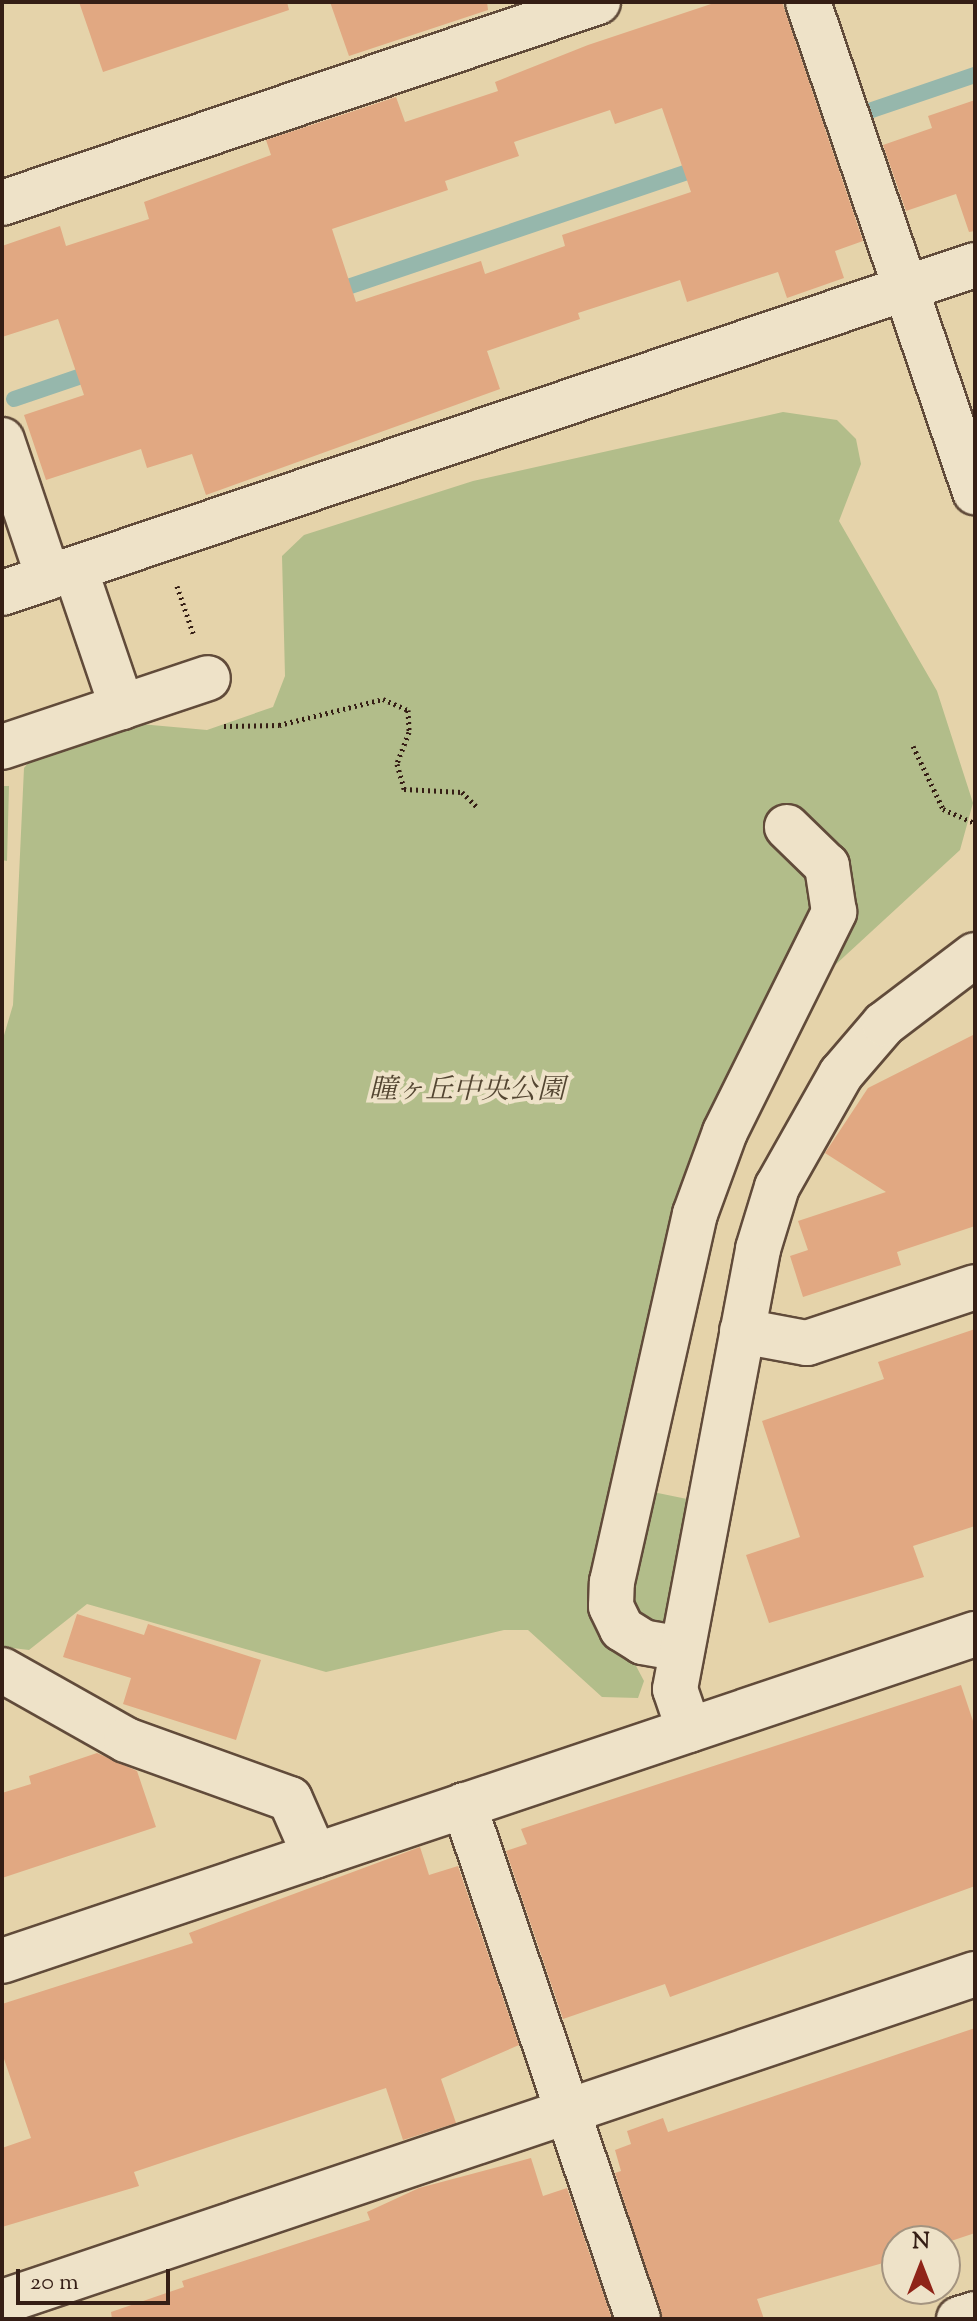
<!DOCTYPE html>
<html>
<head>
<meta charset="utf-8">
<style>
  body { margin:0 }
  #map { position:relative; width:977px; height:2321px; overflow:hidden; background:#e5d3aa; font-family:"Sorts Mill Goudy","Noto Serif JP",serif }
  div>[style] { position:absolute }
  .green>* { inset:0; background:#b2bd8a }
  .stream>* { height:16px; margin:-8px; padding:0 8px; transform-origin:8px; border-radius:8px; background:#96b7ac }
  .building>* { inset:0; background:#e1a882 }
  .path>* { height:5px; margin-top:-2.5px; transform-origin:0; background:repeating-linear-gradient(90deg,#351e15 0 2px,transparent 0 6px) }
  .roads { filter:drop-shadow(2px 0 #614b3a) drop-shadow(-2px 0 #614b3a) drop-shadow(0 2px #614b3a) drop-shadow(0 -2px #614b3a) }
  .minor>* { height:44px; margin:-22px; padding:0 22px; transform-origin:22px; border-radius:22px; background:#eee2c8 }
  span { translate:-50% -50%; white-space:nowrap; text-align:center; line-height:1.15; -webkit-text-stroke:8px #eee2c8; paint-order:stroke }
  .park-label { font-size:28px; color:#544632; font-style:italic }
  .frame { position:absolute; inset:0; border:4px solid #351e15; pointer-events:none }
  .north { position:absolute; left:881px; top:2225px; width:80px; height:80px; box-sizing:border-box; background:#eee2c8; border:2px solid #a49480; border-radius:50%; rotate:0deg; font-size:22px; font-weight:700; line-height:32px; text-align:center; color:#351e15 }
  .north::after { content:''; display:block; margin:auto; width:28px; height:36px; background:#8f2418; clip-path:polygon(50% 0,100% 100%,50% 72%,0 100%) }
  .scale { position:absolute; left:16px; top:2269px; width:154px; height:36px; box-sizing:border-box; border:4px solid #351e15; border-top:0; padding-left:10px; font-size:24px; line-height:28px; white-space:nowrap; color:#351e15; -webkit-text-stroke:6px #eee2c8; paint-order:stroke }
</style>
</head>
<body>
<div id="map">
  <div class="green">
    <div style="clip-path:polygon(783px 412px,837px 420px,856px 439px,861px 464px,839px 521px,937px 691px,973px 803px,960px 850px,821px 978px,723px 1179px,648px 1491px,687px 1499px,655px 1668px,635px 1664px,644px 1681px,638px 1698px,602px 1697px,528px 1630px,504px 1630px,326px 1672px,87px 1604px,29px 1650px,4px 1647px,2px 1042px,13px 1005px,24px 768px,33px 757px,129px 723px,207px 730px,273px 707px,285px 676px,282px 556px,304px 535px,473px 481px)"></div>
    <div style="clip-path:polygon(2px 786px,9px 786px,7px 861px,2px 860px)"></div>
  </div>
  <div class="stream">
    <div style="left:869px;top:111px;width:112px;rotate:-18.8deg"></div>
    <div style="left:330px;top:293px;width:393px;rotate:-18.7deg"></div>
    <div style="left:14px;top:399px;width:87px;rotate:-18.9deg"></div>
  </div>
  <div class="building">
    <div style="clip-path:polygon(79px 2px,287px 2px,289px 10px,103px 72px)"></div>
    <div style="clip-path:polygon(330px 2px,487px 2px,488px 10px,349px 56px)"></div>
    <div style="clip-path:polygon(evenodd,717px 2px,782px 2px,863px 241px,835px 251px,844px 278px,787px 298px,778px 272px,687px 302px,680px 280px,578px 313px,580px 319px,487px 351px,500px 389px,206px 495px,192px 454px,147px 468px,141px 449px,46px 480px,24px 415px,84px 395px,58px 319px,2px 337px,2px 246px,60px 226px,66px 246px,149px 219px,144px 202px,271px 155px,266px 140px,396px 97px,405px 122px,498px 91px,495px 82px,588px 45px,717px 2px,662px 108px,691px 192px,562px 235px,565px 246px,485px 274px,481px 261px,356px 302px,332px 229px,448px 190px,445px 181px,519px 156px,514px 142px,610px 110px,615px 124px,662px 108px)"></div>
    <div style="clip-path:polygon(975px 100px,975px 231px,969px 232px,956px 194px,906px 211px,883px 145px,932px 128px,928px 116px)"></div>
    <div style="clip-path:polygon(975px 1034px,975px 1226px,897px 1252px,901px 1265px,803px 1297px,790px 1256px,808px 1250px,798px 1221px,886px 1192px,825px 1153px,868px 1088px)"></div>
    <div style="clip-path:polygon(975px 1329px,975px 1526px,913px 1546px,924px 1577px,769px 1623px,746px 1555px,800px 1537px,762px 1421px,884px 1379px,878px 1362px)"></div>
    <div style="clip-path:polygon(77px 1614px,144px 1635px,148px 1624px,261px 1660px,236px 1740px,123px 1704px,131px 1678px,63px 1657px)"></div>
    <div style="clip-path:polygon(961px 1685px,975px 1727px,975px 1886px,670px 1997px,665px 1984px,563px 2019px,506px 1851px,527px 1844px,521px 1829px)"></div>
    <div style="clip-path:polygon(97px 1753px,137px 1771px,156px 1827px,2px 1878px,2px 1793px,31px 1784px,29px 1776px)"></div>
    <div style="clip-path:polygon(420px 1847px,429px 1875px,458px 1866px,519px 2045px,441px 2079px,456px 2123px,403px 2140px,386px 2088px,134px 2172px,139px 2186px,2px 2227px,2px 2148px,31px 2138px,2px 2053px,2px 2004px,193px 1943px,189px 1933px)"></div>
    <div style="clip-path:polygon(975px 2028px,975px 2233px,945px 2243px,897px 2241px,897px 2259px,757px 2299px,764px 2319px,662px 2319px,615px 2173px,621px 2171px,615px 2150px,631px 2144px,627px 2131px,663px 2118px,668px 2132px)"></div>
    <div style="clip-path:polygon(531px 2158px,543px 2196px,567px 2188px,612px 2319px,112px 2319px,111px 2312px,184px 2287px,182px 2281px,370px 2220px,367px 2212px,419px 2188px)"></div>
  </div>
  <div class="path">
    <div style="left:177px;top:586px;width:50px;rotate:71.2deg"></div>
    <div style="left:224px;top:726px;width:55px;rotate:-1deg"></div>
    <div style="left:279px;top:725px;width:107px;rotate:-14deg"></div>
    <div style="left:383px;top:699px;width:27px;rotate:24deg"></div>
    <div style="left:408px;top:710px;width:22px;rotate:87deg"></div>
    <div style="left:409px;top:732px;width:34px;rotate:111deg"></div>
    <div style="left:397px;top:764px;width:26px;rotate:74deg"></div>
    <div style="left:404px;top:789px;width:58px;rotate:3deg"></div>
    <div style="left:462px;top:792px;width:23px;rotate:45deg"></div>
    <div style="left:913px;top:746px;width:70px;rotate:64.5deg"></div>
    <div style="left:943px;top:809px;width:35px;rotate:24deg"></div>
  </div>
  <div class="roads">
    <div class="minor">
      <div style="left:808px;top:2px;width:518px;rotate:71.18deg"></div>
      <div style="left:2px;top:203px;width:629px;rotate:-18.64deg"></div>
      <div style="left:2px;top:440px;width:145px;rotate:71.4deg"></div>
      <div style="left:75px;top:569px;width:146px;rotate:71.2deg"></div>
      <div style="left:2px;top:593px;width:1027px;rotate:-18.63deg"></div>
      <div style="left:2px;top:747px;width:217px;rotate:-18.5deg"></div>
      <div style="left:742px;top:1331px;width:66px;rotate:10.5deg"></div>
      <div style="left:807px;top:1343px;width:177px;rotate:-18.4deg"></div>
      <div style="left:682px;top:1649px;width:40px;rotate:-170deg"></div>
      <div style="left:643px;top:1642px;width:25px;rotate:-148deg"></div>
      <div style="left:622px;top:1629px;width:25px;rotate:-116deg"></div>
      <div style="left:611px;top:1606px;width:24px;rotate:-88deg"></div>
      <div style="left:612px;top:1582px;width:377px;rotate:-77.3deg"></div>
      <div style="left:695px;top:1214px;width:87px;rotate:-69.9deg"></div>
      <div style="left:725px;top:1132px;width:246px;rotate:-63.6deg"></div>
      <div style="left:834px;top:912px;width:47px;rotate:-98.7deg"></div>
      <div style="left:827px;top:866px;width:56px;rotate:-135.7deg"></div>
      <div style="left:2px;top:1670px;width:142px;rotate:29.4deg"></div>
      <div style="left:126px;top:1740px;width:174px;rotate:19.8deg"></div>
      <div style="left:290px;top:1799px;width:62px;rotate:66.3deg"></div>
      <div style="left:689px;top:1730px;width:43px;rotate:-108.9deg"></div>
      <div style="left:675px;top:1689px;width:448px;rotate:-79.3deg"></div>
      <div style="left:758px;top:1249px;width:65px;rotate:-73deg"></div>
      <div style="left:777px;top:1187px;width:130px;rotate:-60.5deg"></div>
      <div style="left:841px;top:1074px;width:66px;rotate:-49.3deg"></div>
      <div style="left:884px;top:1024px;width:114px;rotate:-37.2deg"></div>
      <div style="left:464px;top:1805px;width:543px;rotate:71.3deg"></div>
      <div style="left:2px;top:1961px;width:1026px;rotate:-18.58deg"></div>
      <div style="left:2px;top:2302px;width:1027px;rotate:-18.63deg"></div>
      <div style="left:959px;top:2319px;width:17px;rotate:-17deg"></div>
    </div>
  </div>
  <div class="park-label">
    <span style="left:467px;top:1091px">瞳ヶ丘中央公園</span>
  </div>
  <div class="frame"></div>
  <div class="north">N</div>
  <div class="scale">20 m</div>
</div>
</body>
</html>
